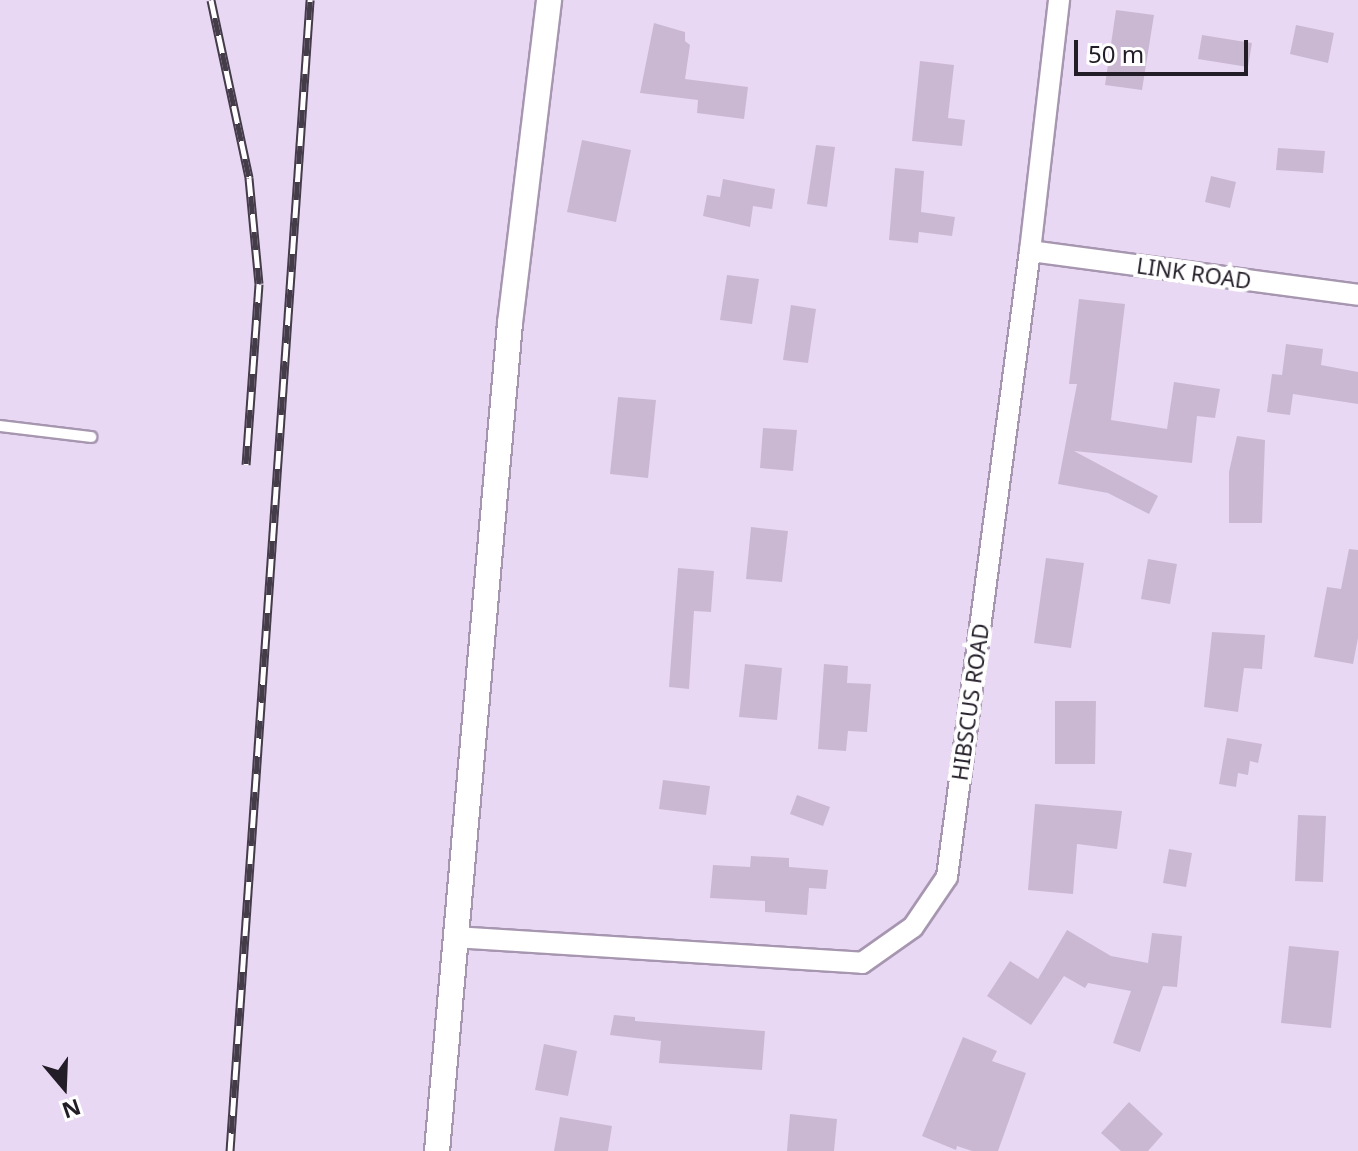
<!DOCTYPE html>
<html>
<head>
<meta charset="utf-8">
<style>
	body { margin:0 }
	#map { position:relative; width:1358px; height:1151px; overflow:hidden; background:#e9d8f4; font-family:"Noto Sans",sans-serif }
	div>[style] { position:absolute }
	.building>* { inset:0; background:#cab8d3 }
	.roads { filter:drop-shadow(2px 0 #a796b0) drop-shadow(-2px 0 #a796b0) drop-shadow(0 2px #a796b0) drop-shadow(0 -2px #a796b0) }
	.service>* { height:10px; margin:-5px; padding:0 5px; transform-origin:5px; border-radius:5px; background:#fff }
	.minor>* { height:20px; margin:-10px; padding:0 10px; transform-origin:10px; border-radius:10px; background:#fff }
	.tertiary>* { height:24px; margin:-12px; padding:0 12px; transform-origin:12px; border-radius:12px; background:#fff }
	.rail>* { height:9px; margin-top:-4.5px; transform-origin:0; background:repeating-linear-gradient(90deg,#fff 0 18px,#443c49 0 36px); box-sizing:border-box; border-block:2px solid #443c49 }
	span { translate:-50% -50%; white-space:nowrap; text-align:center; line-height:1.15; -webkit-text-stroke:8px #fff; paint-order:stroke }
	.street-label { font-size:22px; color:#231d27 }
	.north { position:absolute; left:24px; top:1047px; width:80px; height:80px; -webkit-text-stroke:6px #fff; paint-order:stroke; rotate:161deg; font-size:22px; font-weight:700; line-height:32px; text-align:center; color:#231d27 }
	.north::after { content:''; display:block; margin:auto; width:28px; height:36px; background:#231d27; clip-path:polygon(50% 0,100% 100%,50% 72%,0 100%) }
	.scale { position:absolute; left:1074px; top:40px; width:174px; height:36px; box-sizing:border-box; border:4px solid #231d27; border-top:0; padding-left:10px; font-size:24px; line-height:28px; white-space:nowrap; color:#231d27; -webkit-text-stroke:6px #fff; paint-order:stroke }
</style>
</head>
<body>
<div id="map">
	<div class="building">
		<i style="clip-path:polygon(1116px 10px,1154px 15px,1142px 90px,1105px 85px)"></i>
		<i style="clip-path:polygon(654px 23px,685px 32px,685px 41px,690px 45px,685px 79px,748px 87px,744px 119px,697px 113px,698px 100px,640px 93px)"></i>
		<i style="clip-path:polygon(1296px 25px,1334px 33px,1328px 63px,1290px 54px)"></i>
		<i style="clip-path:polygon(1202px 35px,1252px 43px,1248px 67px,1198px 59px)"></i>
		<i style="clip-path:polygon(920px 61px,954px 65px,948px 118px,965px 120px,962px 146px,912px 141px)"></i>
		<i style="clip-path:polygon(582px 140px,631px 150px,616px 222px,567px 212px)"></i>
		<i style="clip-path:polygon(816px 145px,835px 147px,827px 207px,807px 204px)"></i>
		<i style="clip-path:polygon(1278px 148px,1325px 151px,1323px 173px,1276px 170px)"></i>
		<i style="clip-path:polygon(895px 168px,924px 171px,921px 212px,955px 217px,952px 236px,919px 232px,918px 243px,889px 240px)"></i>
		<i style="clip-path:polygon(1211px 176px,1236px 182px,1230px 208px,1205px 202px)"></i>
		<i style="clip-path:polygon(723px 179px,775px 189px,772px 209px,753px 206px,750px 227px,703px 216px,707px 195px,720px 197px)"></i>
		<i style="clip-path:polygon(727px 275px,759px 279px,752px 324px,720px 320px)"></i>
		<i style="clip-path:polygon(1079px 299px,1125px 304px,1111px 420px,1167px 429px,1174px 382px,1220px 389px,1215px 418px,1197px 416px,1192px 463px,1074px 451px,1158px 496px,1149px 514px,1108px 493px,1058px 484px,1077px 384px,1069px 384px)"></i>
		<i style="clip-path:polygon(791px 305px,816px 309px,808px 363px,783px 360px)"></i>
		<i style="clip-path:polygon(1286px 344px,1323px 349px,1321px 365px,1358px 372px,1358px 404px,1293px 394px,1290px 415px,1267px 412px,1272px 374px,1282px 375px)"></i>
		<i style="clip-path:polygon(618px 397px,656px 400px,648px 478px,610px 474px)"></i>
		<i style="clip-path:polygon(763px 428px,797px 430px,793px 471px,760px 468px)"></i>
		<i style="clip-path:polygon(1237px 436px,1265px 440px,1262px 523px,1229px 523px,1229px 472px)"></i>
		<i style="clip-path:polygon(751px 527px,788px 531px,782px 582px,746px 579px)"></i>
		<i style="clip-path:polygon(1349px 549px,1358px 550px,1358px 638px,1353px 664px,1314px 657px,1327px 587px,1341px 589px)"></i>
		<i style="clip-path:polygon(1046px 558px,1084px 563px,1071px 648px,1034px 643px)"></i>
		<i style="clip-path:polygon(1148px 559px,1177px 564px,1170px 604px,1141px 599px)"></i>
		<i style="clip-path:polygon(678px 568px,714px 571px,711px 612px,694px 611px,689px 689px,669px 687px)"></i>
		<i style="clip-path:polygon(1212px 632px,1265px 635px,1262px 669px,1244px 668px,1238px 712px,1204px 707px)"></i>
		<i style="clip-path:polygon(745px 664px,782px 668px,777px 720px,739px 717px)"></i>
		<i style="clip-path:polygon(824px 664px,848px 666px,847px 683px,871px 684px,867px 732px,848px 731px,846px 751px,818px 749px)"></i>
		<i style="clip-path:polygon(1055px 701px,1096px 701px,1095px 764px,1055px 764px)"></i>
		<i style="clip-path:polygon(1227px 738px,1262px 744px,1258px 763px,1250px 761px,1248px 775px,1238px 773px,1236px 787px,1219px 784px)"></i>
		<i style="clip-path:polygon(663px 780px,710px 786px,706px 815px,659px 809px)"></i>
		<i style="clip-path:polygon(797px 795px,830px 807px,823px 826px,790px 814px)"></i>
		<i style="clip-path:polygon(1035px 804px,1122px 811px,1117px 849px,1077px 844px,1073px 894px,1028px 890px)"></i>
		<i style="clip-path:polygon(1298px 815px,1326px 816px,1323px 882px,1295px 881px)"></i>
		<i style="clip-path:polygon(1169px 849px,1192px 853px,1186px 887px,1163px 883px)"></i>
		<i style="clip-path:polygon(751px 856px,789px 858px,789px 867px,828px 870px,826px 889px,809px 888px,807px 915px,765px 912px,765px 901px,710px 898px,713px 865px,750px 867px)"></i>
		<i style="clip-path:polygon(1067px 930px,1111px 956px,1148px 963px,1152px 933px,1182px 936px,1177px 987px,1163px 986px,1140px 1052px,1113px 1043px,1131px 991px,1088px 983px,1085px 988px,1064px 976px,1031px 1025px,987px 996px,1010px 961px,1038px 979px)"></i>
		<i style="clip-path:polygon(1289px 946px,1339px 951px,1331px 1028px,1281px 1023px)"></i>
		<i style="clip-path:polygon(614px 1015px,635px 1017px,635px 1021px,765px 1031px,762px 1070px,659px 1063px,661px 1041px,610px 1035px)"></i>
		<i style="clip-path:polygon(963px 1037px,997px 1051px,992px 1061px,1026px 1073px,998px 1151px,972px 1151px,957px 1146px,956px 1150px,922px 1136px)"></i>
		<i style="clip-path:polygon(544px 1044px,577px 1051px,568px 1096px,535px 1090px)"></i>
		<i style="clip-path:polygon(1129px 1102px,1163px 1134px,1148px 1151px,1121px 1151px,1101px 1133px)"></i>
		<i style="clip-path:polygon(790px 1114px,837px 1119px,834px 1151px,787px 1151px)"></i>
		<i style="clip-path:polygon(560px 1117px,612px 1126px,608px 1151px,554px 1151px)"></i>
	</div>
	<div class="roads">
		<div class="service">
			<i style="left:0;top:426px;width:92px;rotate:6.9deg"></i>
		</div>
		<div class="minor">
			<i style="left:1030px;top:251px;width:331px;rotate:7.6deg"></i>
			<i style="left:454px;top:937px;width:409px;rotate:3.6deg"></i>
			<i style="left:862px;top:963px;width:62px;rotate:-35.2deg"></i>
			<i style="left:913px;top:927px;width:60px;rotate:-55.8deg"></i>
			<i style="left:947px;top:877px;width:631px;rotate:-82.45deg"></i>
			<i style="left:1030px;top:251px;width:253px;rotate:-83.4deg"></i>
		</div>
		<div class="tertiary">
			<i style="left:437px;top:1151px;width:831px;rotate:-84.96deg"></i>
			<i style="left:510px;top:323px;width:325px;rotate:-83.1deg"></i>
		</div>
	</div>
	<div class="rail">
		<i style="left:211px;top:0;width:182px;rotate:77.9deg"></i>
		<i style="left:249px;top:178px;width:106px;rotate:84.6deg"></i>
		<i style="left:259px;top:284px;width:181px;rotate:94.1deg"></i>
		<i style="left:230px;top:1151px;width:1154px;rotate:-86.02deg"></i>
	</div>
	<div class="street-label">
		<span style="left:1194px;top:273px;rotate:8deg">LINK ROAD</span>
		<span style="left:970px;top:702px;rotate:-82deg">HIBSCUS ROAD</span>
	</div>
	<div class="north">N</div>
	<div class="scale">50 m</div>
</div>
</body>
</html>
